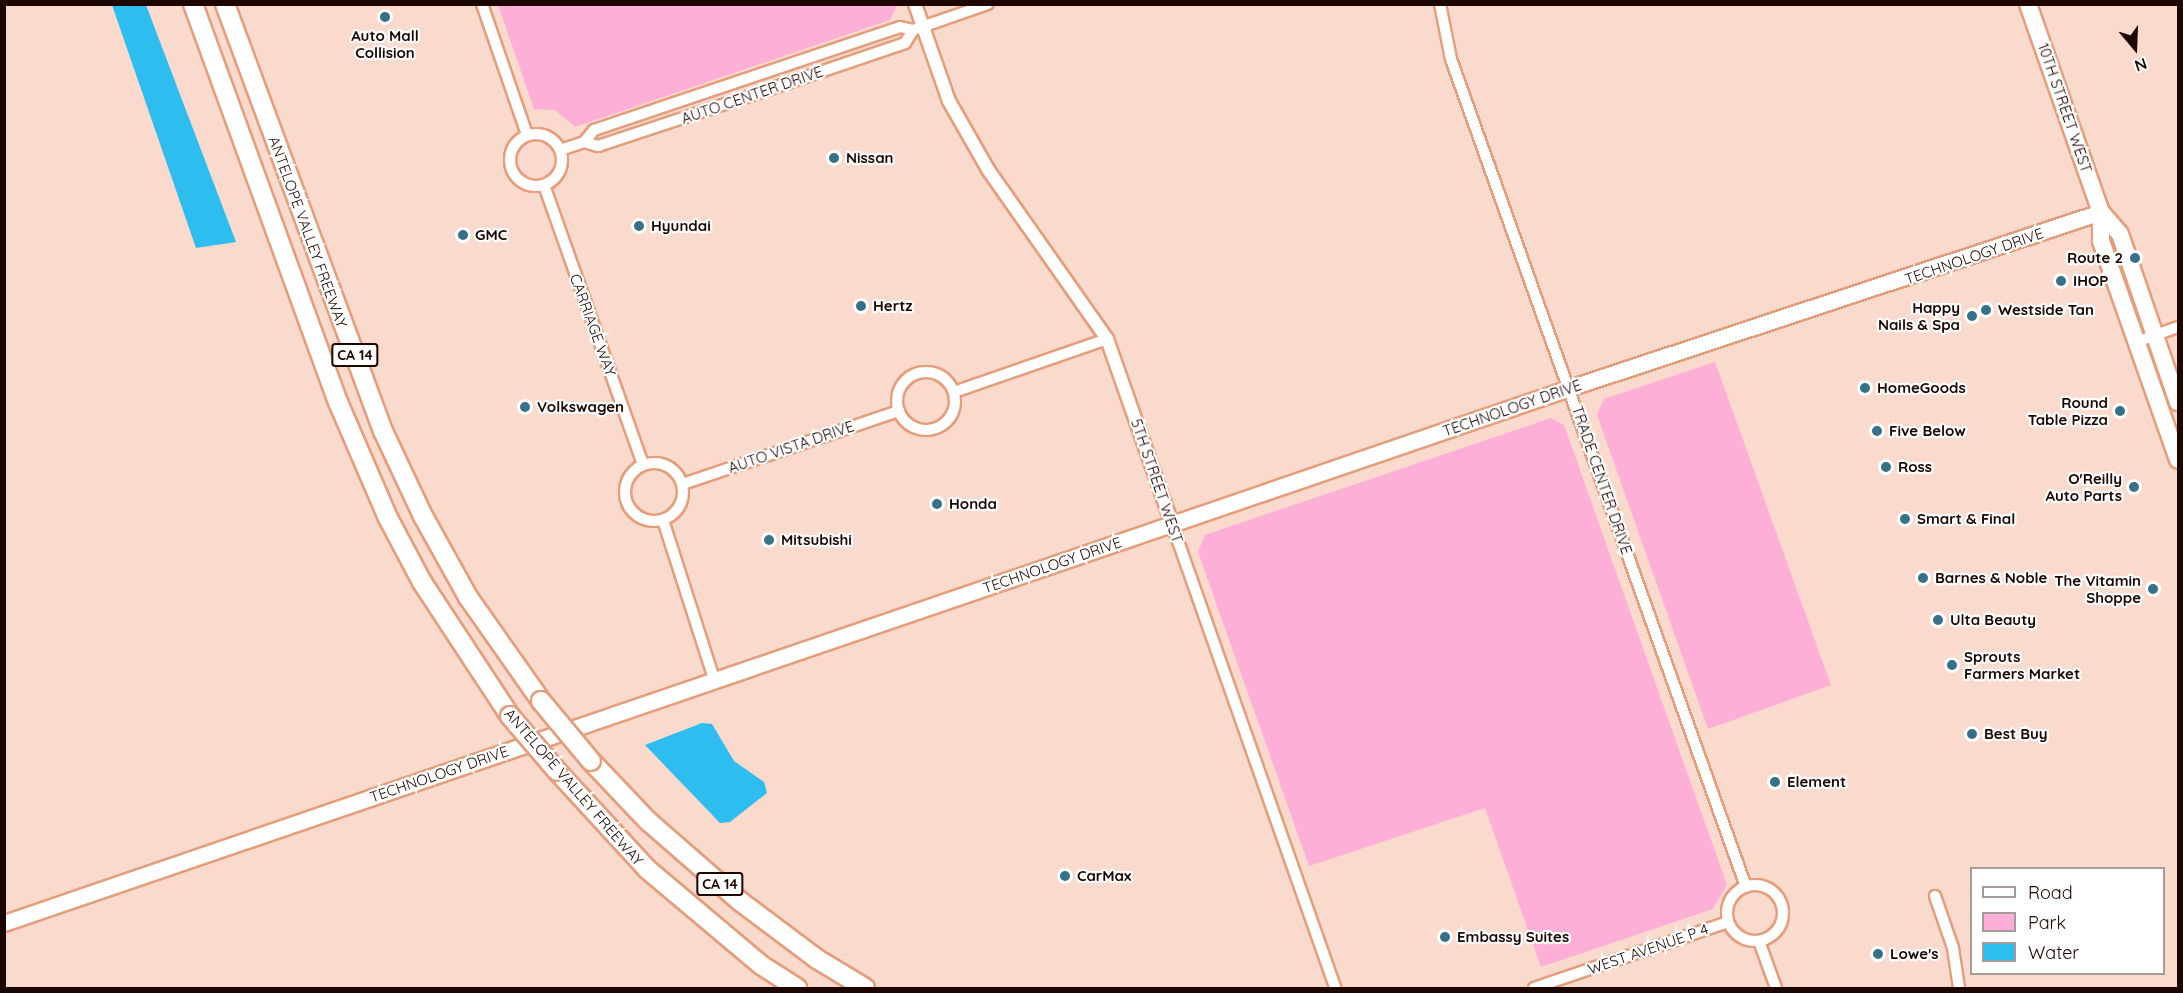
<!DOCTYPE html>
<html>
<head>
<meta charset="utf-8">
<style>
	body { margin:0 }
	#map { position:relative; width:2183px; height:993px; overflow:hidden; background:#f9dacc; font-family:Quicksand,sans-serif }
	div>[style] { position:absolute }
	.green>* { inset:0; background:#feafd8 }
	.water>* { inset:0; background:#2dbdef }
	.roads { filter:drop-shadow(2px 0 #e59e7b) drop-shadow(-2px 0 #e59e7b) drop-shadow(0 2px #e59e7b) drop-shadow(0 -2px #e59e7b) }
	.minor>* { height:10px; margin:-5px; padding:0 5px; transform-origin:5px; border-radius:5px; background:#fff }
	.minor>.ring { margin:-5px; padding:0; box-sizing:content-box; background:none; border:10px solid #fff; border-radius:50% }
	.tertiary>* { height:12px; margin:-6px; padding:0 6px; transform-origin:6px; border-radius:6px; background:#fff }
	.secondary>* { height:15px; margin:-7.5px; padding:0 7.5px; transform-origin:7.5px; border-radius:7.5px; background:#fff }
	.primary>* { height:16px; margin:-8px; padding:0 8px; transform-origin:8px; border-radius:8px; background:#fff }
	.motorway>* { height:18px; margin:-9px; padding:0 9px; transform-origin:9px; border-radius:9px; background:#fff }
	.bridges { filter:drop-shadow(2px 0 #e59e7b) drop-shadow(-2px 0 #e59e7b) drop-shadow(0 2px #e59e7b) drop-shadow(0 -2px #e59e7b) }
	.motorway-bridge>* { height:18px; margin:-9px; padding:0 9px; transform-origin:9px; border-radius:9px; background:#fff }
	.dots>* { width:16px; height:16px; translate:-50% -50%; box-sizing:border-box; border:3px solid #fff; border-radius:50% }
	span { translate:-50% -50%; white-space:nowrap; text-align:center; line-height:1.15; -webkit-text-stroke:4.5px #fff; paint-order:stroke }
	.shield-label span { padding:2px 4px; background:#fff; border:2px solid; border-radius:4px; -webkit-text-stroke-width:0 }
	.shield-label { font-size:14px; color:#1d0500; font-weight:700 }
	.poi-label { font-size:15px; color:#1d0500; font-weight:700 }
	.left { translate:0 -50%; text-align:left }
	.right { translate:-100% -50%; text-align:right }
	.street-label { font-size:15px; color:#1d0500 }
	.frame { position:absolute; inset:0; border:6px solid #1d0500; pointer-events:none }
	.legend { position:absolute; left:1970px; top:867px; width:195px; height:108px; box-sizing:border-box; background:#fff; border:2px solid #a59b99; margin:0; padding:8px 10px; list-style:none; font-size:18px; color:#1d0500 }
	.legend li { display:flex; align-items:center; gap:12px; height:30px }
	.legend b { width:30px; border:2px solid #a59b99 }
	.north { position:absolute; left:2105px; top:18px; width:60px; height:60px; -webkit-text-stroke:4px #fff; paint-order:stroke; rotate:161deg; font-size:16px; font-weight:700; line-height:24px; text-align:center; color:#1d0500 }
	.north::after { content:''; display:block; margin:auto; width:21px; height:27px; background:#1d0500; clip-path:polygon(50% 0,100% 100%,50% 72%,0 100%) }
</style>
</head>
<body>
<div id="map">
	<div class="green">
		<i style="clip-path:polygon(498px 5px,498px 4px,897px 5px,890px 20px,575px 127px,555px 110px,534px 109px)"></i>
		<i style="clip-path:polygon(1715px 362px,1831px 685px,1708px 729px,1597px 415px,1604px 399px)"></i>
		<i style="clip-path:polygon(1551px 418px,1564px 425px,1727px 885px,1713px 909px,1541px 967px,1485px 808px,1309px 866px,1198px 552px,1205px 535px)"></i>
	</div>
	<div class="water">
		<i style="clip-path:polygon(112px 5px,146px 5px,236px 242px,196px 248px)"></i>
		<i style="clip-path:polygon(702px 723px,712px 724px,734px 761px,764px 782px,767px 793px,730px 822px,720px 823px,645px 745px)"></i>
	</div>
	<div class="roads">
		<div class="minor">
			<i style="left:482px;top:4px;width:139px;rotate:71deg"></i>
			<i style="left:1440px;top:4px;width:56px;rotate:78.7deg"></i>
			<i style="left:1451px;top:59px;width:879px;rotate:70.39deg"></i>
			<i class="ring" style="left:510px;top:134px;width:42px;height:42px"></i>
			<i style="left:584px;top:142px;width:15px;rotate:16deg"></i>
			<i style="left:598px;top:146px;width:181px;rotate:-18.3deg"></i>
			<i style="left:770px;top:89px;width:143px;rotate:-18.8deg"></i>
			<i style="left:905px;top:43px;width:15px;rotate:-58deg"></i>
			<i style="left:560px;top:150px;width:25px;rotate:-18deg"></i>
			<i style="left:584px;top:142px;width:16px;rotate:-50deg"></i>
			<i style="left:594px;top:130px;width:323px;rotate:-18.6deg"></i>
			<i style="left:900px;top:27px;width:13px;rotate:13deg"></i>
			<i style="left:913px;top:30px;width:79px;rotate:-19.1deg"></i>
			<i style="left:544px;top:185px;width:296px;rotate:70.5deg"></i>
			<i style="left:2136px;top:342px;width:45px;rotate:-19.7deg"></i>
			<i class="ring" style="left:897px;top:372px;width:48px;height:48px"></i>
			<i style="left:954px;top:392px;width:162px;rotate:-19.1deg"></i>
			<i class="ring" style="left:625px;top:463px;width:48px;height:48px"></i>
			<i style="left:683px;top:484px;width:228px;rotate:-18.7deg"></i>
			<i style="left:663px;top:520px;width:167px;rotate:72.2deg"></i>
			<i style="left:1172px;top:524px;width:492px;rotate:70.6deg"></i>
			<i class="ring" style="left:1727px;top:885px;width:46px;height:46px"></i>
			<i style="left:1935px;top:896px;width:55px;rotate:70.9deg"></i>
			<i style="left:1953px;top:948px;width:40px;rotate:81.5deg"></i>
			<i style="left:1759px;top:941px;width:50px;rotate:70.1deg"></i>
			<i style="left:1534px;top:988px;width:205px;rotate:-18.8deg"></i>
		</div>
		<div class="tertiary">
			<i style="left:915px;top:4px;width:103px;rotate:70.7deg"></i>
			<i style="left:949px;top:101px;width:81px;rotate:60.3deg"></i>
			<i style="left:989px;top:171px;width:205px;rotate:54.9deg"></i>
			<i style="left:1107px;top:339px;width:196px;rotate:70.6deg"></i>
		</div>
		<div class="secondary">
			<i style="left:4px;top:923px;width:1654px;rotate:-18.87deg"></i>
			<i style="left:1569px;top:388px;width:560px;rotate:-18.31deg"></i>
		</div>
		<div class="primary">
			<i style="left:2028px;top:4px;width:220px;rotate:70.7deg"></i>
			<i style="left:2101px;top:212px;width:29px;rotate:90deg"></i>
			<i style="left:2101px;top:241px;width:232px;rotate:70.6deg"></i>
			<i style="left:2101px;top:212px;width:29px;rotate:49deg"></i>
			<i style="left:2120px;top:234px;width:178px;rotate:71deg"></i>
		</div>
		<div class="motorway">
			<i style="left:193px;top:4px;width:424px;rotate:70deg"></i>
			<i style="left:338px;top:402px;width:124px;rotate:66.7deg"></i>
			<i style="left:387px;top:516px;width:75px;rotate:62.1deg"></i>
			<i style="left:422px;top:582px;width:160px;rotate:56.7deg"></i>
			<i style="left:225px;top:4px;width:455px;rotate:69.7deg"></i>
			<i style="left:383px;top:431px;width:94px;rotate:64.8deg"></i>
			<i style="left:423px;top:516px;width:93px;rotate:60.9deg"></i>
			<i style="left:468px;top:597px;width:127px;rotate:54.9deg"></i>
			<i style="left:591px;top:761px;width:83px;rotate:46.5deg"></i>
			<i style="left:648px;top:821px;width:123px;rotate:41.1deg"></i>
			<i style="left:741px;top:902px;width:95px;rotate:36.9deg"></i>
			<i style="left:817px;top:959px;width:56px;rotate:31.1deg"></i>
			<i style="left:557px;top:771px;width:133px;rotate:47.4deg"></i>
			<i style="left:647px;top:869px;width:149px;rotate:40.1deg"></i>
			<i style="left:761px;top:965px;width:43px;rotate:32.6deg"></i>
		</div>
	</div>
	<div class="bridges">
		<div class="motorway-bridge">
			<i style="left:541px;top:701px;width:78px;rotate:50.2deg"></i>
			<i style="left:510px;top:716px;width:72px;rotate:49.5deg"></i>
		</div>
	</div>
	<div class="dots">
		<i style="left:385px;top:17px;background:#367189"></i>
		<i style="left:834px;top:158px;background:#367189"></i>
		<i style="left:639px;top:226px;background:#367189"></i>
		<i style="left:463px;top:235px;background:#367189"></i>
		<i style="left:2135px;top:258px;background:#367189"></i>
		<i style="left:2061px;top:281px;background:#367189"></i>
		<i style="left:861px;top:306px;background:#367189"></i>
		<i style="left:1986px;top:310px;background:#367189"></i>
		<i style="left:1972px;top:316px;background:#367189"></i>
		<i style="left:1865px;top:388px;background:#367189"></i>
		<i style="left:525px;top:407px;background:#367189"></i>
		<i style="left:2120px;top:411px;background:#367189"></i>
		<i style="left:1877px;top:431px;background:#367189"></i>
		<i style="left:1886px;top:467px;background:#367189"></i>
		<i style="left:2134px;top:487px;background:#367189"></i>
		<i style="left:937px;top:504px;background:#367189"></i>
		<i style="left:1905px;top:519px;background:#367189"></i>
		<i style="left:769px;top:540px;background:#367189"></i>
		<i style="left:1923px;top:578px;background:#367189"></i>
		<i style="left:2153px;top:589px;background:#367189"></i>
		<i style="left:1938px;top:620px;background:#367189"></i>
		<i style="left:1952px;top:665px;background:#367189"></i>
		<i style="left:1972px;top:734px;background:#367189"></i>
		<i style="left:1775px;top:782px;background:#367189"></i>
		<i style="left:1065px;top:876px;background:#367189"></i>
		<i style="left:1445px;top:937px;background:#367189"></i>
		<i style="left:1878px;top:954px;background:#367189"></i>
	</div>
	<div class="shield-label">
		<span style="left:355px;top:355px">CA 14</span>
		<span style="left:720px;top:884px">CA 14</span>
	</div>
	<div class="poi-label">
		<span style="left:385px;top:44px">Auto Mall<br>Collision</span>
		<span class="left" style="left:846px;top:158px">Nissan</span>
		<span class="left" style="left:651px;top:226px">Hyundai</span>
		<span class="left" style="left:475px;top:235px">GMC</span>
		<span class="right" style="left:2123px;top:258px">Route 2</span>
		<span class="left" style="left:2073px;top:281px">IHOP</span>
		<span class="left" style="left:873px;top:306px">Hertz</span>
		<span class="right" style="left:1960px;top:316px">Happy<br>Nails &amp; Spa</span>
		<span class="left" style="left:1998px;top:310px">Westside Tan</span>
		<span class="left" style="left:1877px;top:388px">HomeGoods</span>
		<span class="right" style="left:2108px;top:411px">Round<br>Table Pizza</span>
		<span class="left" style="left:537px;top:407px">Volkswagen</span>
		<span class="left" style="left:1889px;top:431px">Five Below</span>
		<span class="left" style="left:1898px;top:467px">Ross</span>
		<span class="right" style="left:2122px;top:487px">O'Reilly<br>Auto Parts</span>
		<span class="left" style="left:949px;top:504px">Honda</span>
		<span class="left" style="left:1917px;top:519px">Smart &amp; Final</span>
		<span class="left" style="left:781px;top:540px">Mitsubishi</span>
		<span class="left" style="left:1935px;top:578px">Barnes &amp; Noble</span>
		<span class="right" style="left:2141px;top:589px">The Vitamin<br>Shoppe</span>
		<span class="left" style="left:1950px;top:620px">Ulta Beauty</span>
		<span class="left" style="left:1964px;top:665px">Sprouts<br>Farmers Market</span>
		<span class="left" style="left:1984px;top:734px">Best Buy</span>
		<span class="left" style="left:1787px;top:782px">Element</span>
		<span class="left" style="left:1077px;top:876px">CarMax</span>
		<span class="left" style="left:1457px;top:937px">Embassy Suites</span>
		<span class="left" style="left:1890px;top:954px">Lowe's</span>
	</div>
	<div class="street-label">
		<span style="left:752px;top:95px;rotate:-19deg">AUTO CENTER DRIVE</span>
		<span style="left:2065px;top:108px;rotate:71deg">10TH STREET WEST</span>
		<span style="left:308px;top:232px;rotate:70deg">ANTELOPE VALLEY FREEWAY</span>
		<span style="left:1974px;top:256px;rotate:-19deg">TECHNOLOGY DRIVE</span>
		<span style="left:593px;top:325px;rotate:70deg">CARRIAGE WAY</span>
		<span style="left:1512px;top:408px;rotate:-19deg">TECHNOLOGY DRIVE</span>
		<span style="left:791px;top:447px;rotate:-19deg">AUTO VISTA DRIVE</span>
		<span style="left:1602px;top:480px;rotate:71deg">TRADE CENTER DRIVE</span>
		<span style="left:1157px;top:481px;rotate:71deg">5TH STREET WEST</span>
		<span style="left:1052px;top:565px;rotate:-19deg">TECHNOLOGY DRIVE</span>
		<span style="left:439px;top:774px;rotate:-19deg">TECHNOLOGY DRIVE</span>
		<span style="left:574px;top:787px;rotate:49deg">ANTELOPE VALLEY FREEWAY</span>
		<span style="left:1648px;top:949px;rotate:-19deg">WEST AVENUE P 4</span>
	</div>
	<div class="frame"></div>
	<ul class="legend">
	<li><b style="height:8px;background:#fff"></b>Road</li>
	<li><b style="height:16px;background:#feafd8"></b>Park</li>
	<li><b style="height:16px;background:#2dbdef"></b>Water</li>
	</ul>
	<div class="north">N</div>
</div>
</body>
</html>
